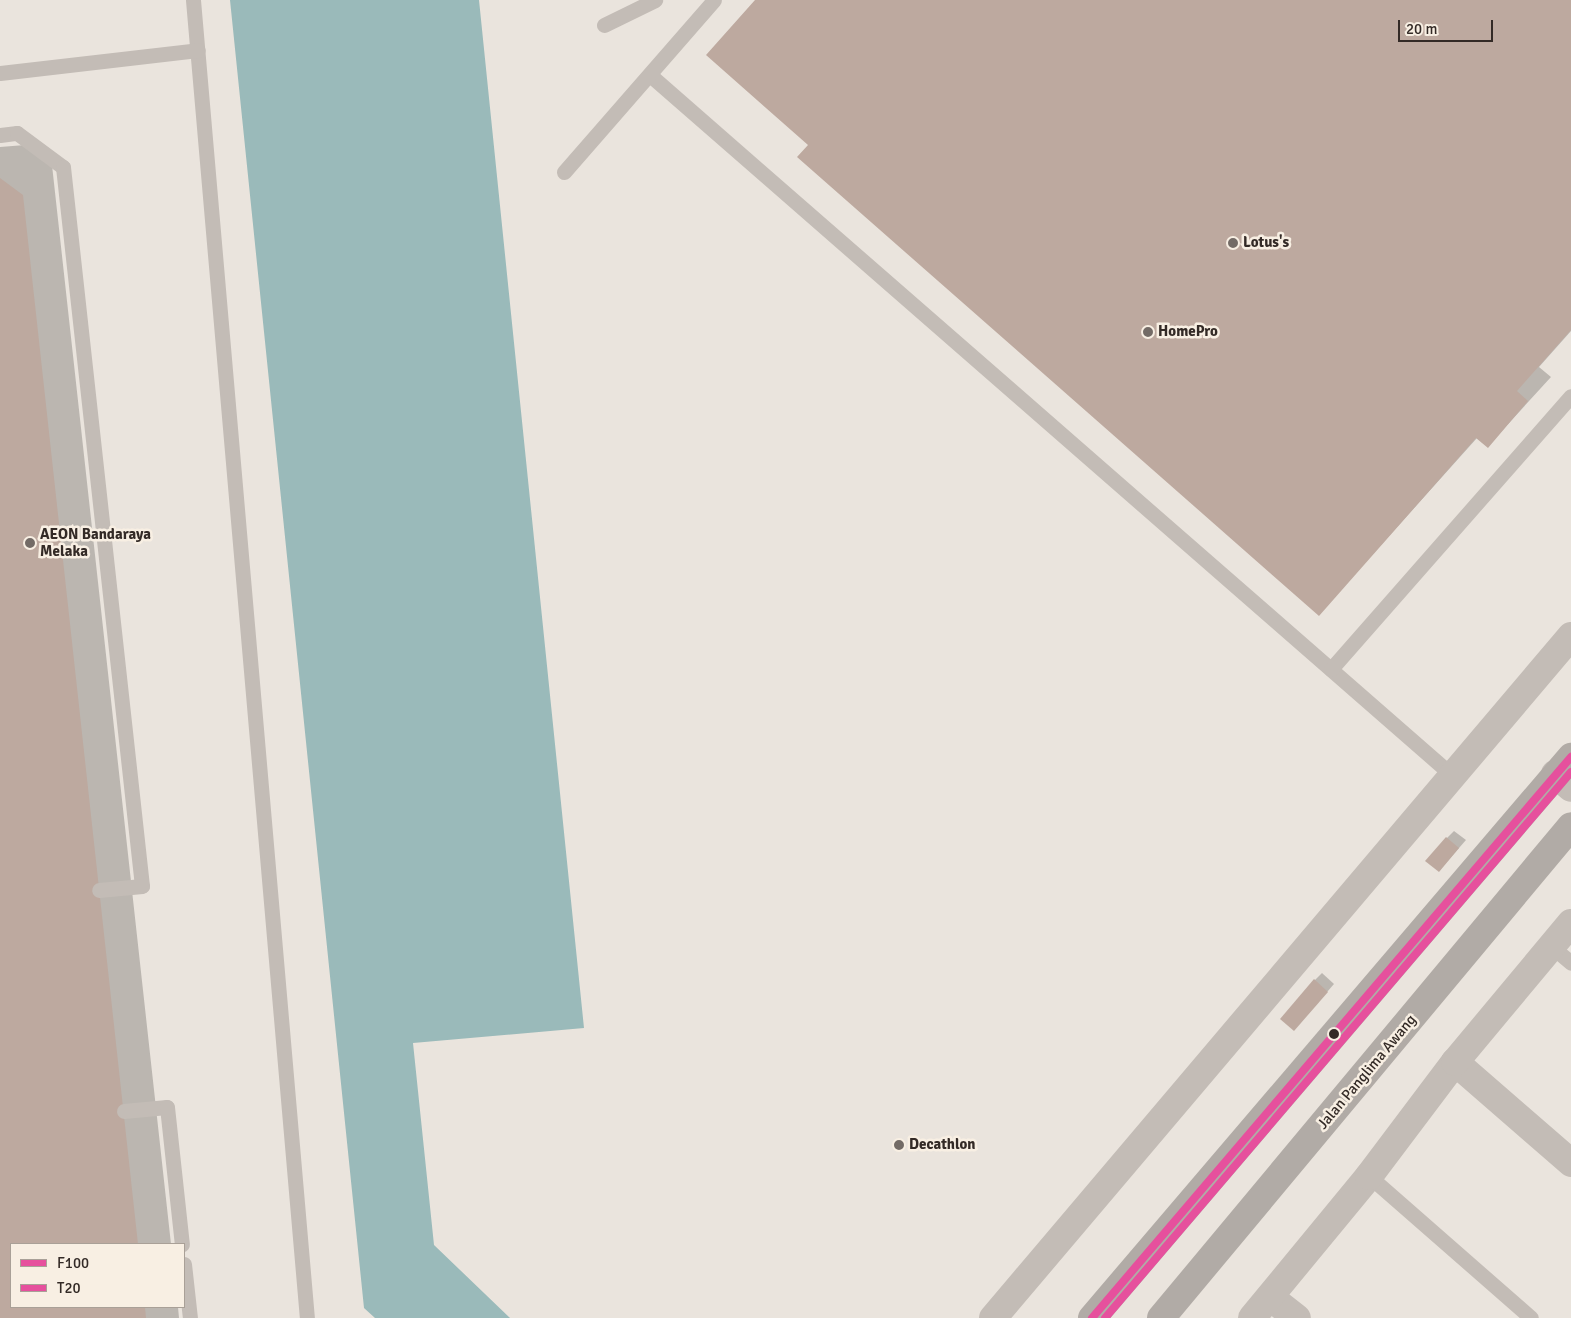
<!DOCTYPE html>
<html>
<head>
<meta charset="utf-8">
<style>
	body { margin:0 }
	#map { position:relative; width:1571px; height:1318px; overflow:hidden; background:#eae4dd; font-family:Signika,sans-serif }
	div>[style] { position:absolute }
	.water>* { inset:0; background:#9ababa }
	.shadow>* { inset:0; background:#0003 }
	.building>* { inset:0; background:#bda99f }
	.lane>* { height:15px; margin:-7.5px; padding:0 7.5px; transform-origin:7.5px; border-radius:7.5px; background:#c3bcb6 }
	.street>* { height:28px; margin:-14px; padding:0 14px; transform-origin:14px; border-radius:14px; background:#c3bcb6 }
	.primary>* { height:28px; margin:-14px; padding:0 14px; transform-origin:14px; border-radius:14px; background:#b1aba6 }
	.bus-1>* { height:8px; margin:-4px; padding:0 4px; transform-origin:4px; border-radius:4px; background:#e6509d }
	.bus-2>* { height:8px; margin:-4px; padding:0 4px; transform-origin:4px; border-radius:4px; background:#e6509d }
	.dots>* { width:14px; height:14px; translate:-50% -50%; box-sizing:border-box; border:2px solid #f8efe3; border-radius:50% }
	span { translate:-50% -50%; white-space:nowrap; text-align:center; line-height:1.15; -webkit-text-stroke:5px #f8efe3; paint-order:stroke }
	.poi-label { font-size:15px; color:#332a26; font-weight:700 }
	.left { translate:0 -50%; text-align:left }
	.street-label { font-size:15px; color:#332a26 }
	.legend { position:absolute; left:10px; top:1243px; width:175px; height:65px; box-sizing:border-box; background:#f8efe3; border:1px solid #a9a097; margin:0; padding:6px 9px; list-style:none; font-size:15px; color:#332a26 }
	.legend li { display:flex; align-items:center; gap:10px; height:25px }
	.legend b { width:25px; border:1px solid #a9a097 }
	.scale { position:absolute; left:1398px; top:20px; width:95px; height:22px; box-sizing:border-box; border:2px solid #332a26; border-top:0; padding-left:6px; font-size:15px; line-height:18px; white-space:nowrap; color:#332a26; -webkit-text-stroke:4px #f8efe3; paint-order:stroke }
</style>
</head>
<body>
<div id="map">
	<div class="water">
		<i style="clip-path:polygon(230px 0,479px 0,584px 1028px,413px 1043px,434px 1245px,510px 1318px,375px 1318px,364px 1308px)"></i>
	</div>
	<div class="shadow">
		<i style="clip-path:polygon(756px 0,1571px 0,1571px 331px,1539px 367px,1551px 377px,1488px 446px,1477px 438px,1319px 614px,810px 145px)"></i>
		<i style="clip-path:polygon(25px 145px,52px 165px,171px 1244px,11px 1244px,11px 1307px,178px 1307px,179px 1318px,0 1318px,0 147px)"></i>
		<i style="clip-path:polygon(1454px 831px,1466px 840px,1439px 871px,1447px 838px)"></i>
		<i style="clip-path:polygon(1322px 973px,1334px 984px,1301px 1022px,1315px 980px)"></i>
	</div>
	<div class="building">
		<i style="clip-path:polygon(755px 0,1571px 0,1571px 330px,1517px 391px,1528px 401px,1488px 448px,1476px 438px,1319px 616px,797px 157px,808px 145px,706px 55px)"></i>
		<i style="clip-path:polygon(0 178px,23px 195px,138px 1244px,11px 1244px,11px 1307px,145px 1307px,146px 1318px,0 1318px)"></i>
		<i style="clip-path:polygon(1446px 837px,1459px 848px,1439px 872px,1425px 861px)"></i>
		<i style="clip-path:polygon(1314px 979px,1328px 992px,1294px 1031px,1280px 1019px)"></i>
	</div>
	<div class="lane">
		<i style="left:193px;top:0;width:1323px;rotate:85.06deg"></i>
		<i style="left:604px;top:25px;width:57px;rotate:-26.1deg"></i>
		<i style="left:0;top:73px;width:199px;rotate:-6.6deg"></i>
		<i style="left:650px;top:75px;width:1066px;rotate:41.12deg"></i>
		<i style="left:0;top:135px;width:17px;rotate:-7deg"></i>
		<i style="left:17px;top:133px;width:57px;rotate:36.5deg"></i>
		<i style="left:63px;top:167px;width:723px;rotate:83.73deg"></i>
		<i style="left:142px;top:886px;width:43px;rotate:174.7deg"></i>
		<i style="left:564px;top:172px;width:228px;rotate:-48.9deg"></i>
		<i style="left:1331px;top:669px;width:363px;rotate:-48.7deg"></i>
		<i style="left:1551px;top:946px;width:26px;rotate:40deg"></i>
		<i style="left:124px;top:1111px;width:43px;rotate:-5.3deg"></i>
		<i style="left:167px;top:1107px;width:138px;rotate:83.8deg"></i>
		<i style="left:1369px;top:1176px;width:215px;rotate:41.2deg"></i>
		<i style="left:184px;top:1264px;width:54px;rotate:83.7deg"></i>
	</div>
	<div class="street">
		<i style="left:1555px;top:774px;width:21px;rotate:41deg"></i>
		<i style="left:1455px;top:1062px;width:154px;rotate:41deg"></i>
		<i style="left:1270px;top:1297px;width:34px;rotate:38deg"></i>
		<i style="left:993px;top:1318px;width:894px;rotate:-49.72deg"></i>
		<i style="left:1252px;top:1318px;width:184px;rotate:-50.5deg"></i>
		<i style="left:1369px;top:1176px;width:143px;rotate:-53deg"></i>
		<i style="left:1455px;top:1062px;width:181px;rotate:-50.2deg"></i>
	</div>
	<div class="primary">
		<i style="left:1092px;top:1318px;width:738px;rotate:-49.51deg"></i>
		<i style="left:1161px;top:1318px;width:640px;rotate:-50.19deg"></i>
	</div>
	<div class="bus-1">
		<i style="left:1092px;top:1318px;width:738px;rotate:-49.51deg"></i>
	</div>
	<div class="bus-2">
		<i style="left:1105px;top:1318px;width:718px;rotate:-49.52deg"></i>
	</div>
	<div class="dots">
		<i style="left:1233px;top:243px;background:#736b66"></i>
		<i style="left:1148px;top:332px;background:#736b66"></i>
		<i style="left:30px;top:543px;background:#736b66"></i>
		<i style="left:1334px;top:1034px;background:#332a26"></i>
		<i style="left:899px;top:1145px;background:#736b66"></i>
	</div>
	<div class="poi-label">
		<span class="left" style="left:1243px;top:243px">Lotus's</span>
		<span class="left" style="left:1158px;top:332px">HomePro</span>
		<span class="left" style="left:40px;top:543px">AEON Bandaraya<br>Melaka</span>
		<span class="left" style="left:909px;top:1145px">Decathlon</span>
	</div>
	<div class="street-label">
		<span style="left:1367px;top:1072px;rotate:-50deg">Jalan Panglima Awang</span>
	</div>
	<ul class="legend">
	<li><b style="height:6px;background:#e6509d"></b>F100</li>
	<li><b style="height:6px;background:#e6509d"></b>T20</li>
	</ul>
	<div class="scale">20 m</div>
</div>
</body>
</html>
